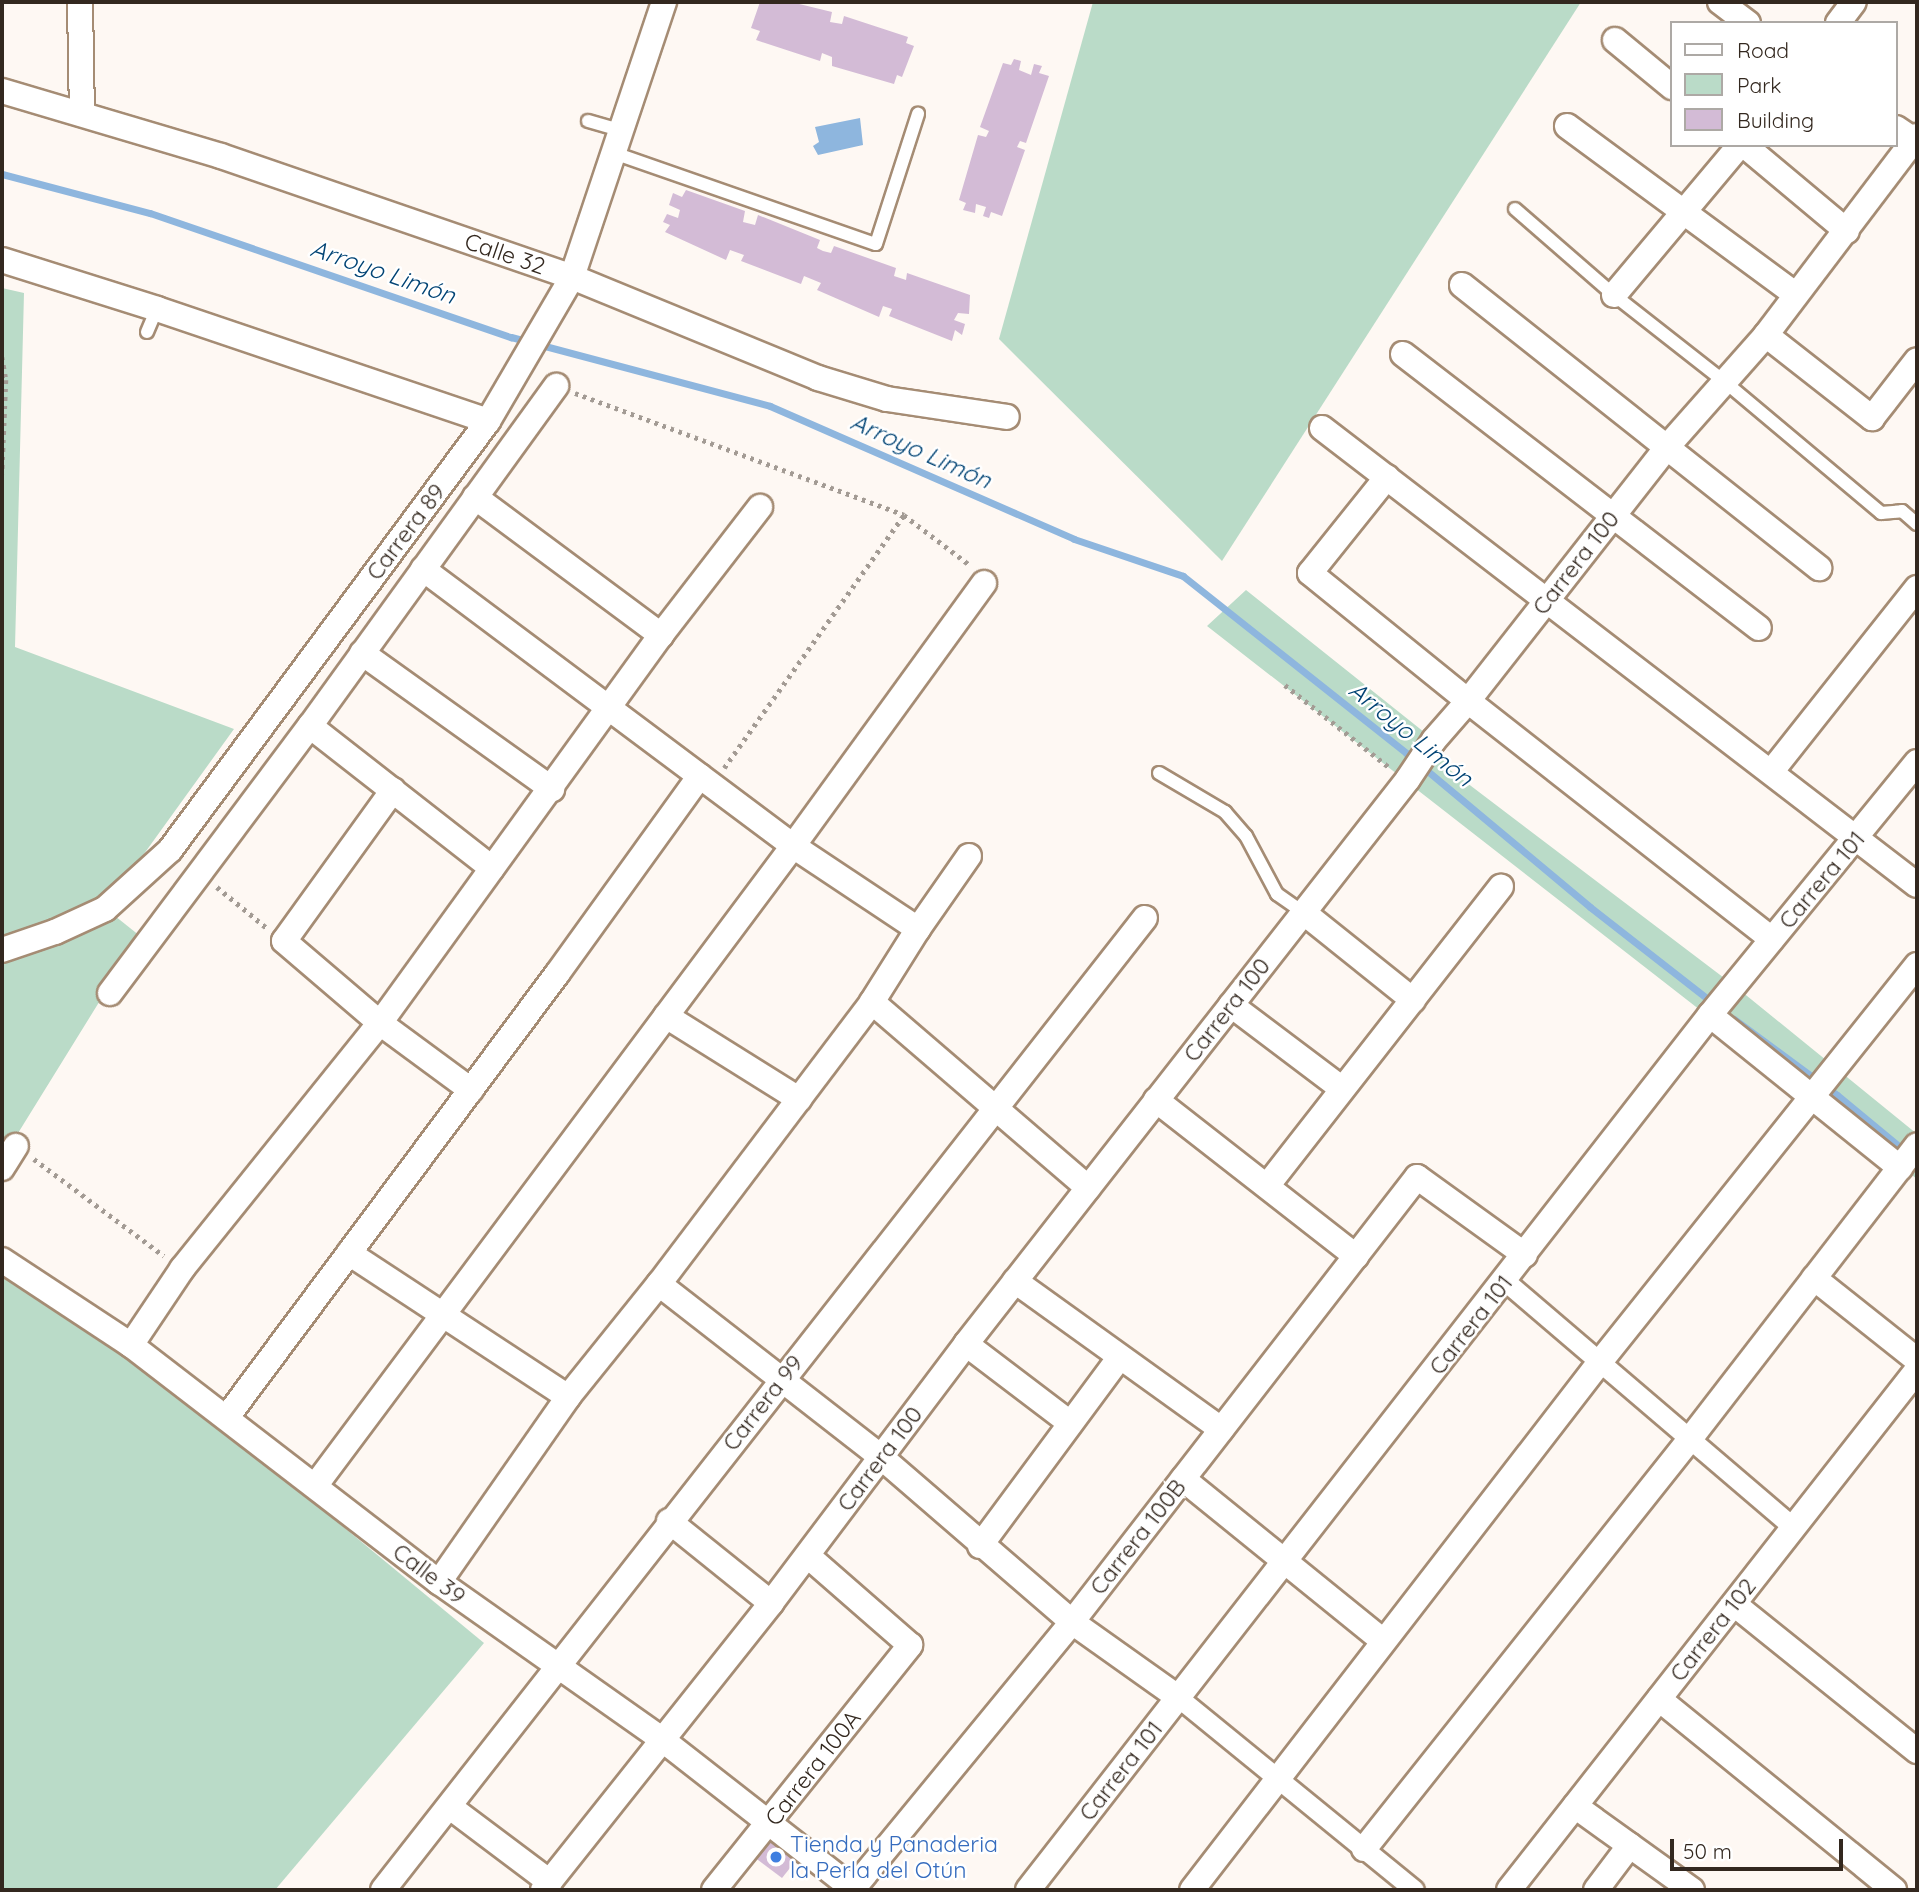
<!DOCTYPE html>
<html>
<head>
<meta charset="utf-8">
<style>
	body { margin:0 }
	#map { position:relative; width:1919px; height:1892px; overflow:hidden; background:#fef8f3; font-family:Quicksand,sans-serif }
	div>[style] { position:absolute }
	.green>* { inset:0; background:#badbc8 }
	.water>* { inset:0; background:#8eb6de }
	.stream>* { height:7px; margin:-3.5px; padding:0 3.5px; transform-origin:3.5px; border-radius:3.5px; background:#8eb6de }
	.building>* { inset:0; background:#d3bbd6 }
	.path>* { height:4.5px; margin-top:-2.25px; transform-origin:0; background:repeating-linear-gradient(90deg,#a39b94 0 3.5px,transparent 0 8.5px) }
	.roads { filter:drop-shadow(2px 0 #a58c74) drop-shadow(-2px 0 #a58c74) drop-shadow(0 2px #a58c74) drop-shadow(0 -2px #a58c74) }
	.service>* { height:12px; margin:-6px; padding:0 6px; transform-origin:6px; border-radius:6px; background:#fff }
	.pedestrian>* { height:19px; margin:-9.5px; padding:0 9.5px; transform-origin:9.5px; border-radius:9.5px; background:#fff }
	.minor>* { height:24px; margin:-12px; padding:0 12px; transform-origin:12px; border-radius:12px; background:#fff }
	.dots>* { width:19px; height:19px; translate:-50% -50%; box-sizing:border-box; border:4px solid #fff; border-radius:50% }
	span { translate:-50% -50%; white-space:nowrap; text-align:center; line-height:1.15; -webkit-text-stroke:5px #fff; paint-order:stroke }
	.street-label { font-size:23px; color:#33281f }
	.shop-label { font-size:23px; color:#366cbe }
	.left { translate:0 -50%; text-align:left }
	.water-label { font-size:24px; color:#014374; font-style:italic }
	.frame { position:absolute; inset:0; border:4px solid #33281f; pointer-events:none }
	.legend { position:absolute; left:1670px; top:21px; width:228px; height:126px; box-sizing:border-box; background:#fff; border:2px solid #ada9a5; margin:0; padding:9px 12px; list-style:none; font-size:21px; color:#33281f }
	.legend li { display:flex; align-items:center; gap:14px; height:35px }
	.legend b { width:35px; border:2px solid #ada9a5 }
	.scale { position:absolute; left:1670px; top:1839px; width:173px; height:32px; box-sizing:border-box; border:4px solid #33281f; border-top:0; padding-left:9px; font-size:21px; line-height:24px; white-space:nowrap; color:#33281f; -webkit-text-stroke:5px #fff; paint-order:stroke }
</style>
</head>
<body>
<div id="map">
	<div class="green">
		<i style="clip-path:polygon(1093px 2px,1581px 2px,1222px 561px,999px 339px)"></i>
		<i style="clip-path:polygon(2px 288px,24px 293px,15px 647px,234px 729px,105px 908px,140px 936px,2px 1159px)"></i>
		<i style="clip-path:polygon(1246px 590px,1434px 740px,1450px 770px,1736px 987px,1917px 1134px,1917px 1179px,1207px 626px)"></i>
		<i style="clip-path:polygon(2px 1245px,484px 1643px,275px 1890px,2px 1890px)"></i>
	</div>
	<div class="water">
		<i style="clip-path:polygon(860px 118px,863px 145px,818px 155px,813px 146px,819px 142px,815px 127px)"></i>
	</div>
	<div class="stream">
		<i style="left:2px;top:174px;width:153px;rotate:14.8deg"></i>
		<i style="left:150px;top:213px;width:382px;rotate:19deg"></i>
		<i style="left:511px;top:337px;width:268px;rotate:14.9deg"></i>
		<i style="left:770px;top:406px;width:332px;rotate:23.6deg"></i>
		<i style="left:1074px;top:539px;width:115px;rotate:18.7deg"></i>
		<i style="left:1183px;top:576px;width:285px;rotate:38.4deg"></i>
		<i style="left:1406px;top:753px;width:240px;rotate:39.9deg"></i>
		<i style="left:1590px;top:907px;width:145px;rotate:38deg"></i>
		<i style="left:1734px;top:1019px;width:128px;rotate:36.4deg"></i>
		<i style="left:1837px;top:1095px;width:89px;rotate:39.6deg"></i>
	</div>
	<div class="building">
		<i style="clip-path:polygon(760px 2px,791px 2px,832px 12px,830px 22px,842px 24px,844px 16px,908px 37px,906px 43px,914px 46px,902px 77px,897px 75px,894px 84px,832px 66px,832px 57px,822px 53px,820px 61px,756px 40px,760px 31px,751px 28px)"></i>
		<i style="clip-path:polygon(1014px 59px,1021px 61px,1019px 70px,1031px 75px,1034px 64px,1042px 66px,1039px 73px,1049px 76px,1026px 143px,1020px 141px,1017px 147px,1025px 150px,1002px 216px,991px 212px,989px 218px,983px 216px,986px 207px,976px 204px,975px 213px,963px 210px,966px 203px,959px 200px,978px 135px,986px 137px,989px 131px,980px 127px,1003px 63px,1011px 65px)"></i>
		<i style="clip-path:polygon(686px 190px,745px 211px,743px 222px,755px 225px,758px 215px,820px 240px,817px 248px,823px 251px,831px 253px,834px 246px,896px 268px,894px 276px,906px 280px,907px 273px,970px 295px,969px 314px,958px 313px,954px 320px,965px 324px,962px 335px,955px 330px,952px 341px,889px 316px,892px 309px,883px 306px,879px 317px,817px 290px,821px 283px,804px 276px,801px 284px,741px 261px,744px 255px,730px 250px,726px 260px,665px 232px,670px 225px,663px 222px,667px 214px,678px 218px,680px 210px,669px 205px,673px 193px,682px 197px)"></i>
		<i style="clip-path:polygon(772px 1835px,798px 1858px,782px 1878px,754px 1857px)"></i>
	</div>
	<div class="path">
		<i style="left:2px;top:357px;width:23px;rotate:80deg"></i>
		<i style="left:6px;top:380px;width:94px;rotate:92.4deg"></i>
		<i style="left:575px;top:393px;width:351px;rotate:20.3deg"></i>
		<i style="left:904px;top:515px;width:84px;rotate:37.3deg"></i>
		<i style="left:1285px;top:685px;width:134px;rotate:38.3deg"></i>
		<i style="left:724px;top:768px;width:310px;rotate:-54.6deg"></i>
		<i style="left:217px;top:887px;width:65px;rotate:39.4deg"></i>
		<i style="left:34px;top:1159px;width:162px;rotate:36.7deg"></i>
	</div>
	<div class="roads">
		<div class="service">
			<i style="left:588px;top:121px;width:35px;rotate:16deg"></i>
			<i style="left:614px;top:153px;width:277px;rotate:19.2deg"></i>
			<i style="left:876px;top:244px;width:137px;rotate:-72.1deg"></i>
			<i style="left:1515px;top:209px;width:131px;rotate:41deg"></i>
			<i style="left:1614px;top:295px;width:141px;rotate:38.1deg"></i>
			<i style="left:1725px;top:382px;width:204px;rotate:40deg"></i>
			<i style="left:1881px;top:513px;width:21px;rotate:-5deg"></i>
			<i style="left:1902px;top:511px;width:20px;rotate:41deg"></i>
			<i style="left:147px;top:332px;width:25px;rotate:-67deg"></i>
			<i style="left:1159px;top:773px;width:77px;rotate:30.6deg"></i>
			<i style="left:1225px;top:812px;width:32px;rotate:49deg"></i>
			<i style="left:1246px;top:836px;width:66px;rotate:61.9deg"></i>
			<i style="left:1277px;top:894px;width:32px;rotate:35deg"></i>
		</div>
		<div class="pedestrian">
			<i style="left:1505px;top:1281px;width:380px;rotate:40.5deg"></i>
			<i style="left:1179px;top:1698px;width:303px;rotate:39.2deg"></i>
		</div>
		<div class="minor">
			<i style="left:80px;top:2px;width:112px;rotate:89deg"></i>
			<i style="left:1720px;top:2px;width:35px;rotate:37deg"></i>
			<i style="left:1838px;top:23px;width:26px;rotate:-53deg"></i>
			<i style="left:1615px;top:40px;width:74px;rotate:39.5deg"></i>
			<i style="left:2px;top:91px;width:228px;rotate:16.5deg"></i>
			<i style="left:221px;top:156px;width:371px;rotate:19deg"></i>
			<i style="left:572px;top:277px;width:266px;rotate:22.3deg"></i>
			<i style="left:818px;top:378px;width:72px;rotate:16.9deg"></i>
			<i style="left:887px;top:399px;width:121px;rotate:8.5deg"></i>
			<i style="left:1567px;top:126px;width:283px;rotate:36.4deg"></i>
			<i style="left:1896px;top:128px;width:25px;rotate:34deg"></i>
			<i style="left:1744px;top:145px;width:134px;rotate:39.9deg"></i>
			<i style="left:2px;top:260px;width:163px;rotate:17.5deg"></i>
			<i style="left:157px;top:309px;width:349px;rotate:18.7deg"></i>
			<i style="left:1462px;top:285px;width:456px;rotate:38.4deg"></i>
			<i style="left:1614px;top:295px;width:196px;rotate:-50deg"></i>
			<i style="left:1766px;top:335px;width:135px;rotate:38.1deg"></i>
			<i style="left:1872px;top:418px;width:73px;rotate:-52.2deg"></i>
			<i style="left:1403px;top:354px;width:449px;rotate:37.6deg"></i>
			<i style="left:1322px;top:428px;width:750px;rotate:37.53deg"></i>
			<i style="left:1387px;top:477px;width:123px;rotate:128.7deg"></i>
			<i style="left:1310px;top:573px;width:203px;rotate:39deg"></i>
			<i style="left:1468px;top:701px;width:386px;rotate:38.1deg"></i>
			<i style="left:475px;top:497px;width:232px;rotate:36.6deg"></i>
			<i style="left:423px;top:569px;width:462px;rotate:36.8deg"></i>
			<i style="left:793px;top:846px;width:150px;rotate:33.6deg"></i>
			<i style="left:362px;top:653px;width:234px;rotate:35.6deg"></i>
			<i style="left:310px;top:726px;width:231px;rotate:38deg"></i>
			<i style="left:1771px;top:772px;width:235px;rotate:-51.6deg"></i>
			<i style="left:393px;top:790px;width:186px;rotate:125.8deg"></i>
			<i style="left:284px;top:941px;width:126px;rotate:40.5deg"></i>
			<i style="left:380px;top:1023px;width:113px;rotate:36.4deg"></i>
			<i style="left:1303px;top:912px;width:141px;rotate:38.7deg"></i>
			<i style="left:2px;top:950px;width:56px;rotate:-18.8deg"></i>
			<i style="left:55px;top:932px;width:55px;rotate:-24.7deg"></i>
			<i style="left:105px;top:909px;width:88px;rotate:-42.2deg"></i>
			<i style="left:170px;top:850px;width:534px;rotate:-53.45deg"></i>
			<i style="left:488px;top:421px;width:167px;rotate:-59.7deg"></i>
			<i style="left:572px;top:277px;width:290px;rotate:-71.5deg"></i>
			<i style="left:110px;top:993px;width:334px;rotate:-53.2deg"></i>
			<i style="left:310px;top:726px;width:420px;rotate:-54.1deg"></i>
			<i style="left:872px;top:1002px;width:285px;rotate:40.7deg"></i>
			<i style="left:1231px;top:1005px;width:138px;rotate:37deg"></i>
			<i style="left:1710px;top:1015px;width:244px;rotate:38.8deg"></i>
			<i style="left:666px;top:1016px;width:157px;rotate:32deg"></i>
			<i style="left:1156px;top:1100px;width:254px;rotate:38deg"></i>
			<i style="left:2px;top:1168px;width:26px;rotate:-58deg"></i>
			<i style="left:1267px;top:1186px;width:380px;rotate:-52deg"></i>
			<i style="left:349px;top:1253px;width:262px;rotate:33.3deg"></i>
			<i style="left:2px;top:1260px;width:154px;rotate:33.4deg"></i>
			<i style="left:131px;top:1345px;width:389px;rotate:37.6deg"></i>
			<i style="left:439px;top:1582px;width:276px;rotate:35.2deg"></i>
			<i style="left:664px;top:1741px;width:242px;rotate:38deg"></i>
			<i style="left:1814px;top:1278px;width:132px;rotate:38.5deg"></i>
			<i style="left:1015px;top:1281px;width:254px;rotate:35.7deg"></i>
			<i style="left:659px;top:1284px;width:281px;rotate:37.9deg"></i>
			<i style="left:881px;top:1457px;width:252px;rotate:40.8deg"></i>
			<i style="left:1072px;top:1622px;width:131px;rotate:35.4deg"></i>
			<i style="left:966px;top:1344px;width:131px;rotate:37.2deg"></i>
			<i style="left:131px;top:1345px;width:92px;rotate:-56.1deg"></i>
			<i style="left:182px;top:1269px;width:316px;rotate:-51.2deg"></i>
			<i style="left:380px;top:1023px;width:479px;rotate:-54.1deg"></i>
			<i style="left:661px;top:635px;width:162px;rotate:-52.3deg"></i>
			<i style="left:227px;top:1417px;width:552px;rotate:-53.32deg"></i>
			<i style="left:557px;top:974px;width:244px;rotate:-54.2deg"></i>
			<i style="left:1183px;top:1479px;width:256px;rotate:39deg"></i>
			<i style="left:315px;top:1486px;width:799px;rotate:-53.24deg"></i>
			<i style="left:793px;top:846px;width:325px;rotate:-54deg"></i>
			<i style="left:669px;top:1521px;width:131px;rotate:38.8deg"></i>
			<i style="left:980px;top:1546px;width:235px;rotate:-53.5deg"></i>
			<i style="left:439px;top:1582px;width:226px;rotate:-55.1deg"></i>
			<i style="left:568px;top:1397px;width:145px;rotate:-51.2deg"></i>
			<i style="left:659px;top:1284px;width:353px;rotate:-52.9deg"></i>
			<i style="left:872px;top:1002px;width:86px;rotate:-57.8deg"></i>
			<i style="left:918px;top:929px;width:89px;rotate:-55.1deg"></i>
			<i style="left:1734px;top:1604px;width:235px;rotate:38.8deg"></i>
			<i style="left:1659px;top:1699px;width:303px;rotate:39.1deg"></i>
			<i style="left:1575px;top:1806px;width:144px;rotate:35.7deg"></i>
			<i style="left:450px;top:1807px;width:125px;rotate:36.9deg"></i>
			<i style="left:1364px;top:1849px;width:524px;rotate:-51.51deg"></i>
			<i style="left:1690px;top:1439px;width:371px;rotate:-52.3deg"></i>
			<i style="left:383px;top:1890px;width:1235px;rotate:-51.91deg"></i>
			<i style="left:543px;top:1890px;width:367px;rotate:-51.5deg"></i>
			<i style="left:771px;top:1603px;width:324px;rotate:-53deg"></i>
			<i style="left:966px;top:1344px;width:717px;rotate:-51.96deg"></i>
			<i style="left:1408px;top:779px;width:47px;rotate:-56.3deg"></i>
			<i style="left:1434px;top:740px;width:52px;rotate:-48.9deg"></i>
			<i style="left:1468px;top:701px;width:323px;rotate:-51.9deg"></i>
			<i style="left:1667px;top:447px;width:149px;rotate:-48.5deg"></i>
			<i style="left:1766px;top:335px;width:250px;rotate:-52.8deg"></i>
			<i style="left:714px;top:1890px;width:314px;rotate:-51.3deg"></i>
			<i style="left:910px;top:1645px;width:135px;rotate:-138.9deg"></i>
			<i style="left:852px;top:1890px;width:347px;rotate:-50.6deg"></i>
			<i style="left:1072px;top:1622px;width:563px;rotate:-52.21deg"></i>
			<i style="left:1417px;top:1177px;width:133px;rotate:35.8deg"></i>
			<i style="left:1028px;top:1890px;width:1109px;rotate:-52.07deg"></i>
			<i style="left:1710px;top:1015px;width:327px;rotate:-50.7deg"></i>
			<i style="left:1192px;top:1890px;width:667px;rotate:-52.31deg"></i>
			<i style="left:1600px;top:1362px;width:508px;rotate:-51.39deg"></i>
			<i style="left:1509px;top:1890px;width:661px;rotate:-51.88deg"></i>
			<i style="left:1596px;top:1890px;width:56px;rotate:-52.9deg"></i>
		</div>
	</div>
	<div class="dots">
		<i style="left:776px;top:1857px;background:#3f7fe0"></i>
	</div>
	<div class="street-label">
		<span style="left:505px;top:254px;rotate:19deg">Calle 32</span>
		<span style="left:406px;top:532px;rotate:-53deg">Carrera 89</span>
		<span style="left:1576px;top:563px;rotate:-52deg">Carrera 100</span>
		<span style="left:1822px;top:880px;rotate:-50deg">Carrera 101</span>
		<span style="left:1227px;top:1010px;rotate:-52deg">Carrera 100</span>
		<span style="left:1471px;top:1325px;rotate:-52deg">Carrera 101</span>
		<span style="left:763px;top:1403px;rotate:-52deg">Carrera 99</span>
		<span style="left:880px;top:1459px;rotate:-53deg">Carrera 100</span>
		<span style="left:1138px;top:1537px;rotate:-52deg">Carrera 100B</span>
		<span style="left:429px;top:1574px;rotate:37deg">Calle 39</span>
		<span style="left:1713px;top:1630px;rotate:-52deg">Carrera 102</span>
		<span style="left:813px;top:1768px;rotate:-52deg">Carrera 100A</span>
		<span style="left:1121px;top:1771px;rotate:-52deg">Carrera 101</span>
	</div>
	<div class="shop-label">
		<span class="left" style="left:790px;top:1857px">Tienda y Panaderia<br>la Perla del Otún</span>
	</div>
	<div class="water-label">
		<span style="left:383px;top:272px;rotate:19deg">Arroyo Limón</span>
		<span style="left:921px;top:451px;rotate:24deg">Arroyo Limón</span>
		<span style="left:1411px;top:734px;rotate:39deg">Arroyo Limón</span>
	</div>
	<div class="frame"></div>
	<ul class="legend">
	<li><b style="height:9px;background:#fff"></b>Road</li>
	<li><b style="height:19px;background:#badbc8"></b>Park</li>
	<li><b style="height:19px;background:#d3bbd6"></b>Building</li>
	</ul>
	<div class="scale">50 m</div>
</div>
</body>
</html>
